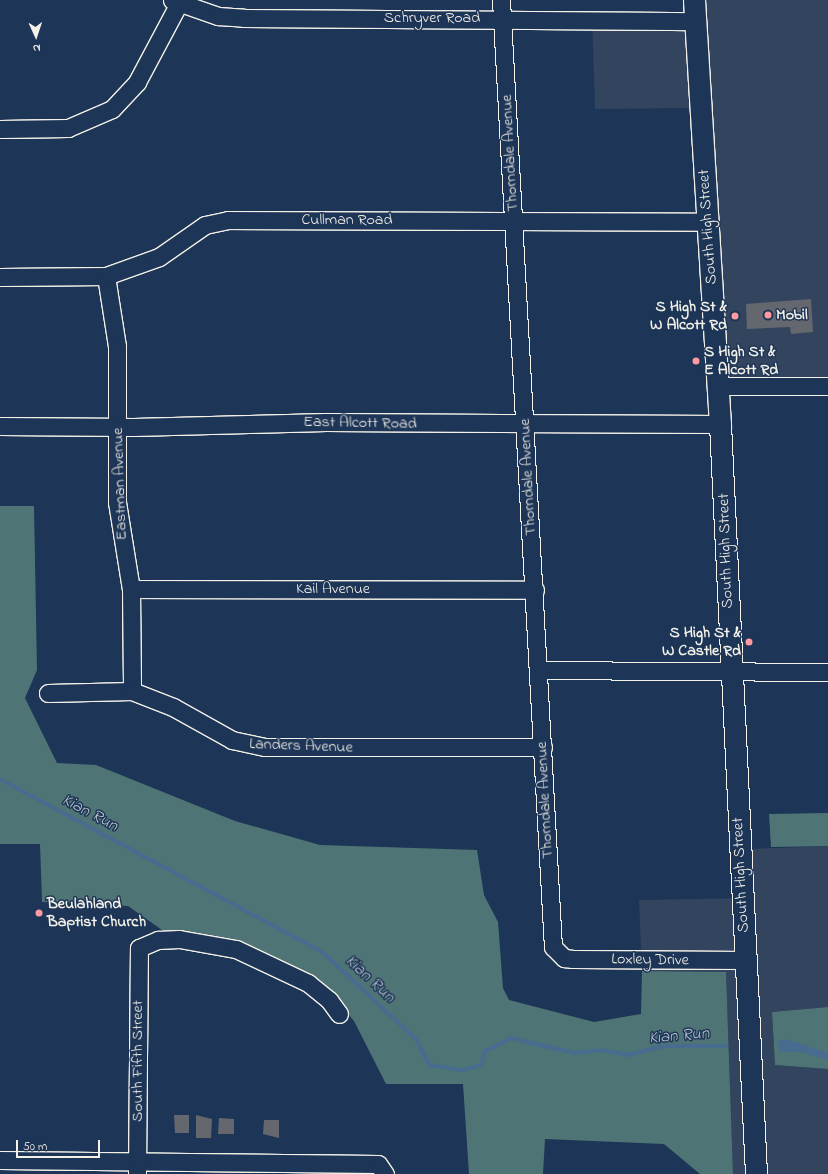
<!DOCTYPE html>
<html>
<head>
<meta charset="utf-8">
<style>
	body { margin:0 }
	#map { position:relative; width:828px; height:1174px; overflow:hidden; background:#1d3557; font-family:"Indie Flower",sans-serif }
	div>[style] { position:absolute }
	.built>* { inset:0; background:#33445e }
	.green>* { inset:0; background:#4f7475 }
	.water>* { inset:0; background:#476c8f }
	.stream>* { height:3.5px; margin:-1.75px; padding:0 1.75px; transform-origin:1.75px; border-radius:1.75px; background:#476c8f }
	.building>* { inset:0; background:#65676e }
	.roads { filter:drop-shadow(1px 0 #f4f1e8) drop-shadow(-1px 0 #f4f1e8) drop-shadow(0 1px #f4f1e8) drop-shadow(0 -1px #f4f1e8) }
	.minor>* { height:17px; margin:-8.5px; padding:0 8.5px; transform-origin:8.5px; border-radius:8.5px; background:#1d3557 }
	.major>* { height:21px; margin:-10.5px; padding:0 10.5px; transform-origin:10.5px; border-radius:10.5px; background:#1d3557 }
	.dots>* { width:11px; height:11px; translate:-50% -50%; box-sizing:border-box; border:2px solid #1d3557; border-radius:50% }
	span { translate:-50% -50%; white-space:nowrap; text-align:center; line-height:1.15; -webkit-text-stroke:3px #1d3557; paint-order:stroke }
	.street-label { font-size:16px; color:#f4f1e8 }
	.poi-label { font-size:16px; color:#f4f1e8; font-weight:700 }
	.right { translate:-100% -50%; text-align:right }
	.left { translate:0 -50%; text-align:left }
	.water-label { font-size:17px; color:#b7c2c9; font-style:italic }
	.north { position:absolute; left:16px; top:16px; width:40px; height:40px; -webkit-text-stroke:3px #1d3557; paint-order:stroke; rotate:177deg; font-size:11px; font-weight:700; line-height:16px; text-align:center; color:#f4f1e8 }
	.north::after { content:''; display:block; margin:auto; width:14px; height:18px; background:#f4f1e8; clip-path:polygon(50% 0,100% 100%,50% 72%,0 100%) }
	.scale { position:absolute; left:16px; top:1140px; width:84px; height:18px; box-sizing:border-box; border:2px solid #f4f1e8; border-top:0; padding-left:5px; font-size:12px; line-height:14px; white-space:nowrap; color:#f4f1e8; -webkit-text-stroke:3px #1d3557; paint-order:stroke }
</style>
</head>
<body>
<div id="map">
	<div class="built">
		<i style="clip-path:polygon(689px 0,828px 0,828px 390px,711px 389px,695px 108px,595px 109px,592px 16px,689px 16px)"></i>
		<i style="clip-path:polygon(828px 846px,828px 1007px,772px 1012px,775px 1065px,828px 1069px,828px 1174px,733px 1174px,726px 972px,642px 971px,639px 900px,747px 898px,745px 849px)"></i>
	</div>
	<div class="green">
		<i style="clip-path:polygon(0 506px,34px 506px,37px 670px,25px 698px,57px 763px,96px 765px,235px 821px,320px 845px,477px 850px,484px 895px,498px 922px,503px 988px,509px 1000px,594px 1022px,641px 1014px,642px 971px,726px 972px,733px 1174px,700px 1174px,664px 1144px,545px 1139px,543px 1174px,469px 1174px,463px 1084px,386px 1084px,354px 1021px,328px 991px,224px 941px,162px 930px,128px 906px,42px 902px,40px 844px,0 844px)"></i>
		<i style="clip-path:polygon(828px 813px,828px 846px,771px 847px,769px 814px)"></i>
		<i style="clip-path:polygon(828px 1007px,828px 1069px,775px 1065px,772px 1012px)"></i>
	</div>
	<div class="water">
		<i style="clip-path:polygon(787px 1039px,828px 1053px,828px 1060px,800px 1052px,779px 1052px,778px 1041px)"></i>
	</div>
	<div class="stream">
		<i style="left:0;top:779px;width:366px;rotate:28.2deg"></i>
		<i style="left:323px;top:952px;width:127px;rotate:43.1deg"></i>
		<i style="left:416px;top:1039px;width:30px;rotate:62deg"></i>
		<i style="left:430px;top:1065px;width:33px;rotate:9deg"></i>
		<i style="left:463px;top:1070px;width:20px;rotate:-15deg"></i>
		<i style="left:482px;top:1065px;width:13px;rotate:-81deg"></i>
		<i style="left:484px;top:1052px;width:30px;rotate:-27deg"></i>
		<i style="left:511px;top:1038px;width:66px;rotate:13.2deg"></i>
		<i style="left:575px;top:1053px;width:27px;rotate:-6deg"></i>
		<i style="left:602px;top:1050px;width:26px;rotate:11deg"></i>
		<i style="left:628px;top:1055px;width:38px;rotate:-14deg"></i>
		<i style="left:665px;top:1046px;width:61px"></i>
	</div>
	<div class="building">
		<i style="clip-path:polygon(811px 299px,813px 332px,791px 334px,790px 327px,747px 329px,746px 304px)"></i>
		<i style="clip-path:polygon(174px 1115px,189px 1115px,189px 1133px,175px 1133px)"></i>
		<i style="clip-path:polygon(196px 1115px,212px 1119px,211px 1138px,196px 1138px)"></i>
		<i style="clip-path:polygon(219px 1118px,234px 1119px,234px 1134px,218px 1134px)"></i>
		<i style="clip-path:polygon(264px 1120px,279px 1120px,279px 1138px,263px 1134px)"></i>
	</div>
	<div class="roads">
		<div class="minor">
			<i style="left:172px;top:0;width:49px;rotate:19.2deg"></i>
			<i style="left:218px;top:16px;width:26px;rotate:4deg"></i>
			<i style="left:244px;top:18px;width:451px;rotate:0.4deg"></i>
			<i style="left:501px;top:0;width:948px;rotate:86.86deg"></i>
			<i style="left:553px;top:947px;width:16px;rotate:45deg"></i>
			<i style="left:564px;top:958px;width:9px;rotate:6deg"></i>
			<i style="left:573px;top:959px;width:172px;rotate:0.3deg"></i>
			<i style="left:0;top:129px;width:68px;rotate:-0.8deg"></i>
			<i style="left:68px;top:128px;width:48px;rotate:-23.4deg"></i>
			<i style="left:112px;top:109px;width:37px;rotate:-47deg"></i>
			<i style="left:137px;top:82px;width:89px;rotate:-62deg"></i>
			<i style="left:106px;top:276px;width:71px;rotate:81.1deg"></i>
			<i style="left:117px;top:346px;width:156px;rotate:90deg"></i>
			<i style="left:117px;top:502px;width:88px;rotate:80.9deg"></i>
			<i style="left:131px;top:589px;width:102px;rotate:89.4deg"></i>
			<i style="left:0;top:277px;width:106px;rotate:-0.5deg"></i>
			<i style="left:106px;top:276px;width:56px;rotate:-19.7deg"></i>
			<i style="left:159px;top:257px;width:56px;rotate:-34.8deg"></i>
			<i style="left:205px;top:225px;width:24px;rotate:-12deg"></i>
			<i style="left:228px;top:220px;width:479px;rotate:0.2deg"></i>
			<i style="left:718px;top:386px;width:110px"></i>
			<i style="left:0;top:426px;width:133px;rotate:0.4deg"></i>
			<i style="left:133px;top:427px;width:193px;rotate:-1.5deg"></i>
			<i style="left:326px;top:422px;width:394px;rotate:0.3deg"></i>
			<i style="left:131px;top:589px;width:404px;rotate:0.1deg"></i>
			<i style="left:539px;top:670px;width:289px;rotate:0.4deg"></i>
			<i style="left:48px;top:693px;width:84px;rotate:-1.4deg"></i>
			<i style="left:132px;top:691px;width:44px;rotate:21.3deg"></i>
			<i style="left:173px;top:707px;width:68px;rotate:29.2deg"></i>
			<i style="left:232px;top:740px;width:34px;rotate:12deg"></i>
			<i style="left:265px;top:747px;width:278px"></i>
			<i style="left:0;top:1160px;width:378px;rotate:0.6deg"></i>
			<i style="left:378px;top:1164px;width:12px;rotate:55deg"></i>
			<i style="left:137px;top:1174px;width:226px;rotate:-89.5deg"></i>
			<i style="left:139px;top:948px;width:21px;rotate:-23deg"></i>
			<i style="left:158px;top:940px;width:21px;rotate:-3deg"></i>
			<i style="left:179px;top:939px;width:58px;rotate:10deg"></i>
			<i style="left:236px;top:949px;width:80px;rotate:25.3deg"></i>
			<i style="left:308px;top:983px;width:27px;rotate:39deg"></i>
			<i style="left:329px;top:1000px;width:17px;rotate:54deg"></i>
		</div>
		<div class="major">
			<i style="left:694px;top:0;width:425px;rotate:86.5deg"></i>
			<i style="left:720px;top:424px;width:751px;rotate:87.25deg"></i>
		</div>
	</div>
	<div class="dots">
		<i style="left:768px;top:315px;background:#ff9aa2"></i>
		<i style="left:735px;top:316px;background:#ff9aa2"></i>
		<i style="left:696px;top:361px;background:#ff9aa2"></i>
		<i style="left:749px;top:642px;background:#ff9aa2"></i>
		<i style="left:39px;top:913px;background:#ff9aa2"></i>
	</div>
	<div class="street-label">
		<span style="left:432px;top:18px">Schryver Road</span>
		<span style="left:510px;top:153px;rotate:-93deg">Thorndale Avenue</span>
		<span style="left:347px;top:220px">Cullman Road</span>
		<span style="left:708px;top:227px;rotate:-94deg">South High Street</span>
		<span style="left:360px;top:423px;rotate:1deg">East Alcott Road</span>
		<span style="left:528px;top:477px;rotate:-93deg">Thorndale Avenue</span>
		<span style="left:120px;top:484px;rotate:-92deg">Eastman Avenue</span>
		<span style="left:726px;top:551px;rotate:-92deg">South High Street</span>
		<span style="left:333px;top:589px">Kail Avenue</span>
		<span style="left:301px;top:746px;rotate:2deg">Landers Avenue</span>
		<span style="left:545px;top:800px;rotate:-93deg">Thorndale Avenue</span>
		<span style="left:741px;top:875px;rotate:-93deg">South High Street</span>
		<span style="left:650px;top:960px;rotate:1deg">Loxley Drive</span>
		<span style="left:138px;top:1061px;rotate:-90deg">South Fifth Street</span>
	</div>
	<div class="poi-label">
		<span class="right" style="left:727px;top:316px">S High St &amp;<br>W Alcott Rd</span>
		<span class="left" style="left:776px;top:315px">Mobil</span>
		<span class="left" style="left:704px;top:361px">S High St &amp;<br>E Alcott Rd</span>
		<span class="right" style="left:741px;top:642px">S High St &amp;<br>W Castle Rd</span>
		<span class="left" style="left:47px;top:913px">Beulahland<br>Baptist Church</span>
	</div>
	<div class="water-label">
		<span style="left:90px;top:813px;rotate:28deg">Kian Run</span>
		<span style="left:370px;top:979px;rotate:43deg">Kian Run</span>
		<span style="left:679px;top:1036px;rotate:-5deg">Kian Run</span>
	</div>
	<div class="north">N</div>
	<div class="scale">50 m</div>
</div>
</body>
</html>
